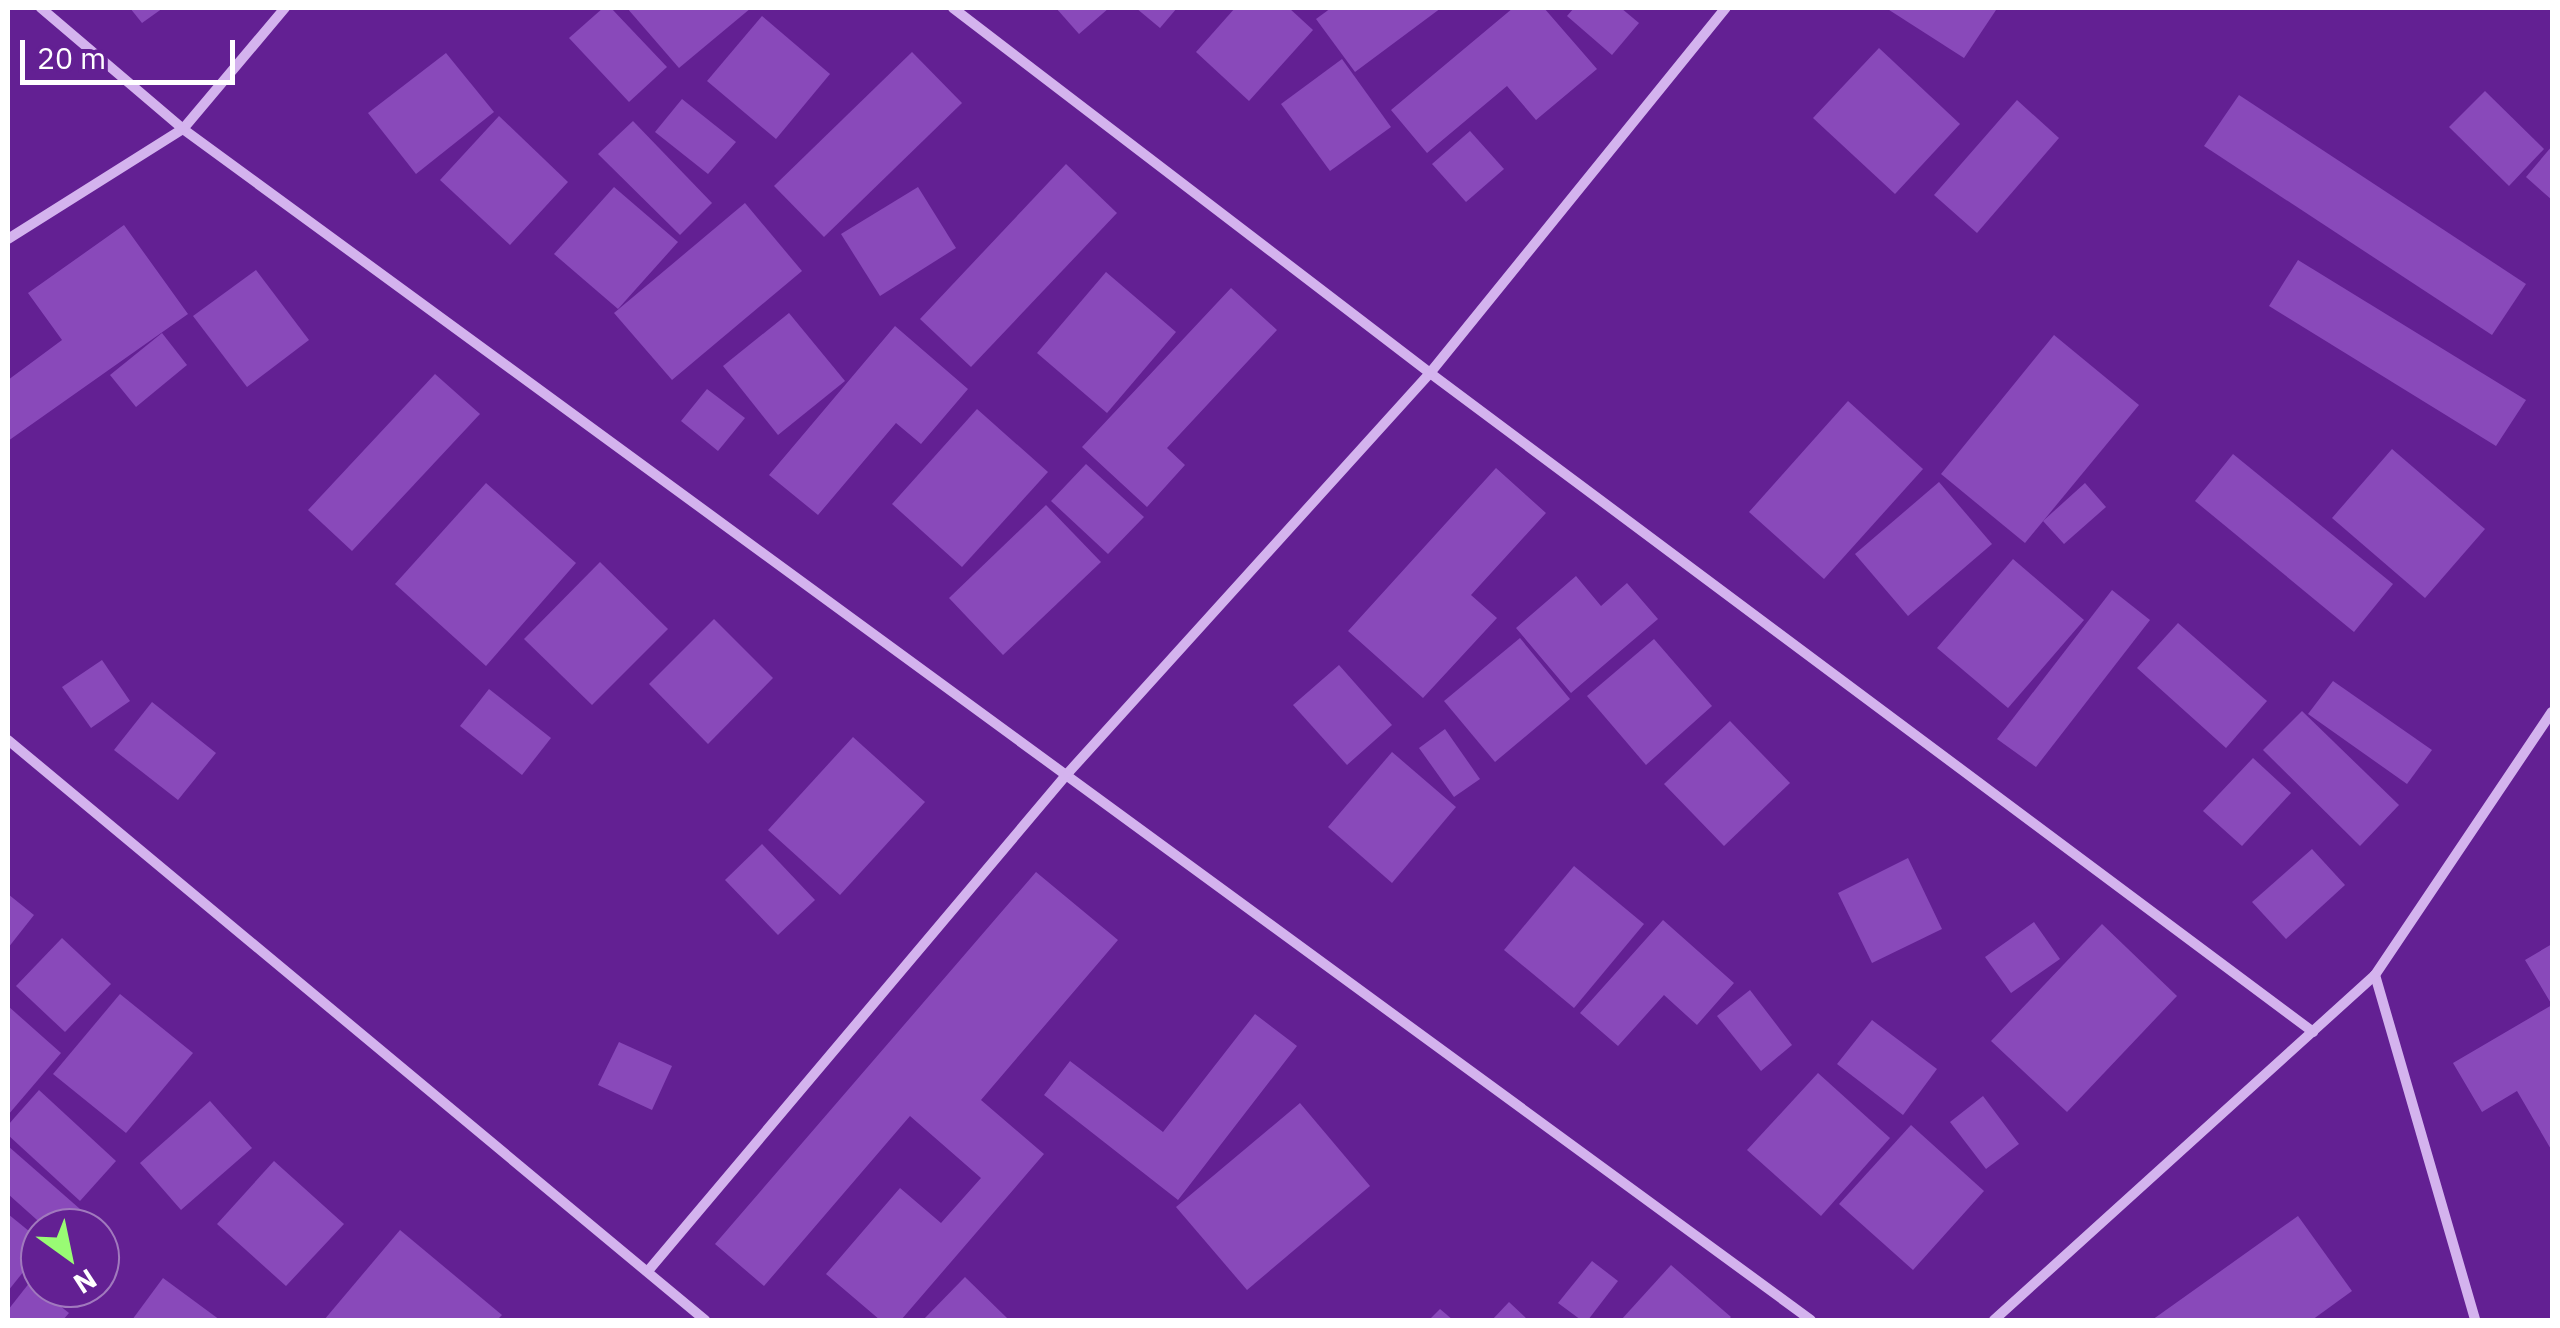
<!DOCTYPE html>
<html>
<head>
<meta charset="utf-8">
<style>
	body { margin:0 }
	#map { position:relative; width:2560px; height:1328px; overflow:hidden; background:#632093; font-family:"IBM Plex Sans",sans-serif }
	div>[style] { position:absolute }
	.building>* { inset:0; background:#8949ba }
	.street>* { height:10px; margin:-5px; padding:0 5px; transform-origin:5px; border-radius:5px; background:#d4b3ee }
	span { translate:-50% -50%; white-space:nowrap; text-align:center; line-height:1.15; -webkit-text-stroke:8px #632093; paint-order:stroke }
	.frame { position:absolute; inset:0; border:10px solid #fff; pointer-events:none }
	.north { position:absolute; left:20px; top:1208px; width:100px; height:100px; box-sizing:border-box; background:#632093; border:2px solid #a179be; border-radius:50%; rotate:147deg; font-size:28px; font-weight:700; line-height:40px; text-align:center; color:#fff }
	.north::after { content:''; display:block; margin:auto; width:35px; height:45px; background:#99fb74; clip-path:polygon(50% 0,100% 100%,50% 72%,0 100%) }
	.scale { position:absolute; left:20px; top:40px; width:215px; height:45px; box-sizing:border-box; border:5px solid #fff; border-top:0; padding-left:12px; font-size:30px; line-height:35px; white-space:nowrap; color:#fff; -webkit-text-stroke:8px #632093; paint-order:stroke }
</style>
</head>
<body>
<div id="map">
	<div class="building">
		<i style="clip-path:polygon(130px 8px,163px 8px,142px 23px)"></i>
		<i style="clip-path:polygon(603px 8px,611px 8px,667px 67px,629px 102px,569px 38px)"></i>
		<i style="clip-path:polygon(627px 8px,751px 8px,679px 68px)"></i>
		<i style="clip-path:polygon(1056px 8px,1109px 8px,1079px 34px)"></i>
		<i style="clip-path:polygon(1136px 8px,1177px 8px,1160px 28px)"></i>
		<i style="clip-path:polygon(1235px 8px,1289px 8px,1313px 30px,1249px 101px,1196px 52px)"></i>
		<i style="clip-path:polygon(1331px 8px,1441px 8px,1355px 72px,1316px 19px)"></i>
		<i style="clip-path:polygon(1513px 8px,1544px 8px,1597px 69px,1536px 120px,1507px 86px,1427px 153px,1391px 110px)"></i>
		<i style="clip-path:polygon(1574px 8px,1621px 8px,1639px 23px,1612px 55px,1567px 16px)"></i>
		<i style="clip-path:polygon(1886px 8px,1992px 8px,1996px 10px,1964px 58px)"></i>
		<i style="clip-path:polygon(762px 16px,830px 74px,776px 139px,707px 81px)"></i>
		<i style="clip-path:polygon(1879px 48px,1960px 124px,1895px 194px,1813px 118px)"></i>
		<i style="clip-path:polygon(912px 52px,962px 103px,824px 237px,774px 186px)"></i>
		<i style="clip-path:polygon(446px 53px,494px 112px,416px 174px,368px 113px)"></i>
		<i style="clip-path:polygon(1342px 59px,1391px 127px,1330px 171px,1281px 104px)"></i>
		<i style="clip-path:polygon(2485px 91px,2544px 149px,2509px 186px,2449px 127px)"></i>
		<i style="clip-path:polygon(2239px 95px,2526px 284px,2492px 335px,2204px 146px)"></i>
		<i style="clip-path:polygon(682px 99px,736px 142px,708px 174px,655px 132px)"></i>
		<i style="clip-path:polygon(2017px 100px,2059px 138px,1977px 233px,1934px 195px)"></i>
		<i style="clip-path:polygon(499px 116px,568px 182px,510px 245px,440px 180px)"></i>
		<i style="clip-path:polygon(633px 121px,712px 203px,680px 235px,598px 154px)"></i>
		<i style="clip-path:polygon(1470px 131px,1504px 169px,1466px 202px,1432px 164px)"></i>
		<i style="clip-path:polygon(2552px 146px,2552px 200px,2526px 177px)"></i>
		<i style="clip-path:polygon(1066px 164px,1117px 213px,971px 367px,920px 319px)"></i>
		<i style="clip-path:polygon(614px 187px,678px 242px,618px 309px,554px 254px)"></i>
		<i style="clip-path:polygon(918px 187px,956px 248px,880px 296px,841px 234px)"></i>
		<i style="clip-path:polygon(745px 203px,802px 271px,672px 380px,614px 313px)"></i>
		<i style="clip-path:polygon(124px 225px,188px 314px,8px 441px,8px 380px,62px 340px,28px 293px)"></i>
		<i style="clip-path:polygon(2298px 260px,2526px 400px,2496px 446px,2269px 306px)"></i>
		<i style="clip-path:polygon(256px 270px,309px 340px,247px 387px,193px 316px)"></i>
		<i style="clip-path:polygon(1106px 272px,1176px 332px,1107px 413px,1037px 353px)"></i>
		<i style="clip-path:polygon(1231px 288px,1277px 330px,1167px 448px,1185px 465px,1147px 507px,1082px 447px)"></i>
		<i style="clip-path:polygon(789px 313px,845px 381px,778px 435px,723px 366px)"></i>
		<i style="clip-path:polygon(895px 326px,968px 389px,921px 444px,896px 423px,818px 515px,769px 475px)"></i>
		<i style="clip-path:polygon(162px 333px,187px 365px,136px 407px,110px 375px)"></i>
		<i style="clip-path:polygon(2054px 335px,2139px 405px,2025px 543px,1941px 474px)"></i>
		<i style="clip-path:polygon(435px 374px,480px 414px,352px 551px,308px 510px)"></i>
		<i style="clip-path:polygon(707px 389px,745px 418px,718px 451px,681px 421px)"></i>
		<i style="clip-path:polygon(1848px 401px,1923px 469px,1824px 579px,1749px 512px)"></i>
		<i style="clip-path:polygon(977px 409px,1048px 472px,962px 567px,892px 504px)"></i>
		<i style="clip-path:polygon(2392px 449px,2485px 529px,2425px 598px,2332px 518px)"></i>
		<i style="clip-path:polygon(2233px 454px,2393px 584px,2354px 632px,2195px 501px)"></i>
		<i style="clip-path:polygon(1086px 464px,1144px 517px,1108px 554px,1051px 501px)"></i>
		<i style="clip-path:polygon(1496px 468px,1546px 513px,1471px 595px,1497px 618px,1423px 698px,1348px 631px)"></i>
		<i style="clip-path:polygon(1939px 482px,1992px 544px,1908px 616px,1855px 554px)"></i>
		<i style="clip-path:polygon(486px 483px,576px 563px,486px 666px,395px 584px)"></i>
		<i style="clip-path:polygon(2085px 483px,2106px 507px,2064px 544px,2043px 521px)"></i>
		<i style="clip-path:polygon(1046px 505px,1101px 562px,1003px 655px,949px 598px)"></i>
		<i style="clip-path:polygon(2013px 559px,2084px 620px,2008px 708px,1937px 648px)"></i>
		<i style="clip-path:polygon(600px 562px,668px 629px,592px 705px,524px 639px)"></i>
		<i style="clip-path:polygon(1576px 576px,1601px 606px,1627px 583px,1658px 619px,1571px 693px,1516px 628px)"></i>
		<i style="clip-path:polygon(2112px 590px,2150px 620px,2036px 767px,1997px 739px)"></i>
		<i style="clip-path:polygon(714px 619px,773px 678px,708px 744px,649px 684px)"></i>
		<i style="clip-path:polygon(2178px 623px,2267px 701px,2226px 748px,2137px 668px)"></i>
		<i style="clip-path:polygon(1520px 638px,1570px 699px,1495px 762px,1444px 701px)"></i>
		<i style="clip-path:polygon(1654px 639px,1712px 706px,1646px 765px,1587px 696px)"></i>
		<i style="clip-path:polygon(102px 660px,130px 701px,91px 728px,62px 687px)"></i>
		<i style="clip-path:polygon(1339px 665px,1392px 725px,1347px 765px,1293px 705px)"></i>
		<i style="clip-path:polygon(2333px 681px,2432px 750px,2407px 784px,2308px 714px)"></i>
		<i style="clip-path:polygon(489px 689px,551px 738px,522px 775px,460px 726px)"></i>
		<i style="clip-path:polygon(152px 702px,216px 753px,178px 800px,114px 750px)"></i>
		<i style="clip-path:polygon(2302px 711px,2399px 805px,2360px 846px,2263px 750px)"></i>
		<i style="clip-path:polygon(1730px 721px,1790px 783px,1724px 846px,1664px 784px)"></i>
		<i style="clip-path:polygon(1445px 729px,1480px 779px,1454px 797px,1419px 748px)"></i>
		<i style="clip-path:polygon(853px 737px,925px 802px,840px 895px,768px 830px)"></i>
		<i style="clip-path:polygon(1392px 752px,1456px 807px,1392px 883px,1328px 827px)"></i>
		<i style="clip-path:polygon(2253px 758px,2291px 793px,2242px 846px,2203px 811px)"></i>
		<i style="clip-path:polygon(762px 844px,815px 900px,778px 935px,725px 880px)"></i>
		<i style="clip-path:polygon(2312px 849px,2345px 885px,2286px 939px,2252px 902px)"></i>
		<i style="clip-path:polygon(1908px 858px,1942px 929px,1872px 963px,1838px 893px)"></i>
		<i style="clip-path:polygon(1574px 866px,1644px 924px,1574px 1008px,1504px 950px)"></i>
		<i style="clip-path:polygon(1036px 872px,1118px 940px,981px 1100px,1044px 1154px,901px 1320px,880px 1320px,826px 1274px,900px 1188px,941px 1223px,981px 1178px,910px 1116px,764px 1286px,715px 1244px)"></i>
		<i style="clip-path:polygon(8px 894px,34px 915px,8px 948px)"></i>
		<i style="clip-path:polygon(1663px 920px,1734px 983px,1697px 1025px,1664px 995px,1618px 1046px,1580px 1013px)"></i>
		<i style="clip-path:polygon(2034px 922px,2060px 959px,2011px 993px,1985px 957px)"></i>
		<i style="clip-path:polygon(2102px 924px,2177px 996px,2067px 1112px,1991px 1041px)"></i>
		<i style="clip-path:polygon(62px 938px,111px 984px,65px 1032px,16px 986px)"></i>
		<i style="clip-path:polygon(2552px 944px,2552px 1151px,2517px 1091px,2482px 1112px,2453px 1063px,2552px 1005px,2525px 960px)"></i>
		<i style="clip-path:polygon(1750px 990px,1792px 1045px,1761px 1071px,1717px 1016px)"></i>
		<i style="clip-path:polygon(120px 994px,193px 1053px,126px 1133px,53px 1074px)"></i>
		<i style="clip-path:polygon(8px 1006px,61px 1053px,8px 1115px)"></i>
		<i style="clip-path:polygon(1255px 1014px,1297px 1046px,1178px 1200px,1044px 1095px,1070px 1061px,1163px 1132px)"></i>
		<i style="clip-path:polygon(1872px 1020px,1937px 1069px,1903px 1115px,1837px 1064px)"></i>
		<i style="clip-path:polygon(619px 1042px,672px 1066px,652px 1110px,598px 1085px)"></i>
		<i style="clip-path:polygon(1818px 1073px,1890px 1138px,1821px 1216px,1747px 1150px)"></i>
		<i style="clip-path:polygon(39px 1090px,116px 1161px,80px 1201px,8px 1135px,8px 1125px)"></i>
		<i style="clip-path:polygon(1983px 1096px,2019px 1144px,1986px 1169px,1950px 1122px)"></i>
		<i style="clip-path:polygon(210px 1101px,252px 1148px,181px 1210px,140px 1163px)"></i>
		<i style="clip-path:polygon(1300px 1103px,1370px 1186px,1247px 1290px,1176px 1207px)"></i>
		<i style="clip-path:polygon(1911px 1125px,1984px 1191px,1913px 1270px,1839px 1204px)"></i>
		<i style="clip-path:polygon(8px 1146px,80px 1209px,63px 1228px,46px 1228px,8px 1194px)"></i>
		<i style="clip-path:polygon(274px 1161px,344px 1224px,286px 1286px,217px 1224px)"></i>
		<i style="clip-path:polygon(8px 1214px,40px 1240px,40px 1251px,8px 1291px)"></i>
		<i style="clip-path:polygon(2298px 1216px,2352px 1291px,2312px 1320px,2152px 1320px)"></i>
		<i style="clip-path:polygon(400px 1230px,502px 1315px,497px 1320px,324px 1320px)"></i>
		<i style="clip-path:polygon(1592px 1261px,1618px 1281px,1588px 1320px,1581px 1320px,1558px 1303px)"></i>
		<i style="clip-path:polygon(1671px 1265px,1731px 1317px,1728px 1320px,1621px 1320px)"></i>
		<i style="clip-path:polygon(965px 1277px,1007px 1318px,923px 1320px)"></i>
		<i style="clip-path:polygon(163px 1278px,220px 1320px,132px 1320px)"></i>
		<i style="clip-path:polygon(30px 1282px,69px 1313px,63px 1320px,8px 1320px,8px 1310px)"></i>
		<i style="clip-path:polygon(1509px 1302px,1528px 1320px,1492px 1320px)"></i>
		<i style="clip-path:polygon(1440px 1309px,1453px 1320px,1429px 1320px)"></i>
	</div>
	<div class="street">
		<i style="left:41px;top:8px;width:187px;rotate:40.4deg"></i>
		<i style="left:183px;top:129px;width:2017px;rotate:36.19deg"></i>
		<i style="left:953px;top:8px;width:601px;rotate:37.42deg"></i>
		<i style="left:1430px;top:373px;width:1102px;rotate:36.73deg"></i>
		<i style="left:8px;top:239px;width:207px;rotate:-32.2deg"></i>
		<i style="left:183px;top:129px;width:158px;rotate:-49.9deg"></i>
		<i style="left:8px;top:740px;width:907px;rotate:39.77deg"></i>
		<i style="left:2375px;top:975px;width:359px;rotate:73.8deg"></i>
		<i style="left:648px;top:1271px;width:651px;rotate:-49.86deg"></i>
		<i style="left:1068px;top:773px;width:539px;rotate:-47.85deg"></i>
		<i style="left:1430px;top:373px;width:470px;rotate:-51deg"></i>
		<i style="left:1994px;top:1320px;width:514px;rotate:-42.16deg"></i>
		<i style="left:2375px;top:975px;width:317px;rotate:-56.1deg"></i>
	</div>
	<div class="frame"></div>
	<div class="north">N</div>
	<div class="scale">20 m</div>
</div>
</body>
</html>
